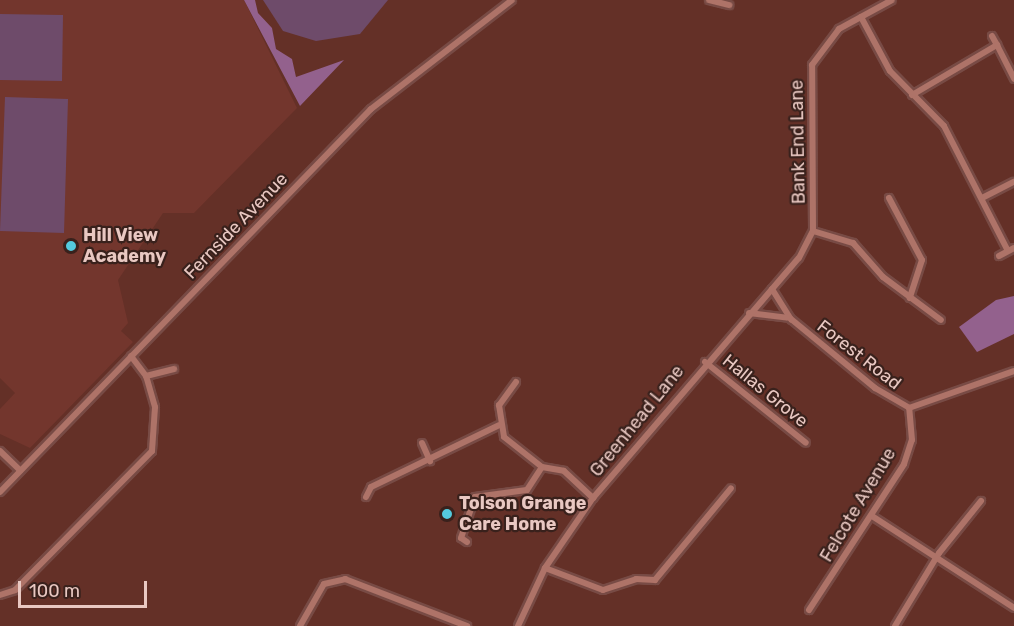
<!DOCTYPE html>
<html>
<head>
<meta charset="utf-8">
<style>
	body { margin:0 }
	#map { position:relative; width:1014px; height:626px; overflow:hidden; background:#643027; font-family:Rubik,sans-serif }
	div>[style] { position:absolute }
	.built>* { inset:0; background:#73362d }
	.green>* { inset:0; background:#6e4b6a }
	.forest>* { inset:0; background:#93618d }
	.roads { filter:drop-shadow(2px 0 #784b45) drop-shadow(-2px 0 #784b45) drop-shadow(0 2px #784b45) drop-shadow(0 -2px #784b45) }
	.street>* { height:6px; margin:-3px; padding:0 3px; transform-origin:3px; border-radius:3px; background:#ae7368 }
	.dots>* { width:16px; height:16px; translate:-50% -50%; box-sizing:border-box; border:3px solid #39211c; border-radius:50% }
	span { translate:-50% -50%; white-space:nowrap; text-align:center; line-height:1.15; -webkit-text-stroke:4.5px #39211c; paint-order:stroke }
	.street-label { font-size:18px; color:#e9c8c2 }
	.poi-label { font-size:18px; color:#e9c8c2; font-weight:700 }
	.left { translate:0 -50%; text-align:left }
	.scale { position:absolute; left:18px; top:581px; width:129px; height:27px; box-sizing:border-box; border:3px solid #e9c8c2; border-top:0; padding-left:8px; font-size:18px; line-height:21px; white-space:nowrap; color:#e9c8c2; -webkit-text-stroke:4px #39211c; paint-order:stroke }
</style>
</head>
<body>
<div id="map">
	<div class="built">
		<i style="clip-path:polygon(0 0,244px 0,297px 108px,194px 213px,163px 213px,118px 280px,128px 323px,121px 331px,133px 342px,30px 448px,0 434px,0 409px,15px 393px,0 378px)"></i>
	</div>
	<div class="green">
		<i style="clip-path:polygon(263px 0,388px 0,360px 34px,316px 41px,283px 31px)"></i>
		<i style="clip-path:polygon(0 14px,63px 15px,62px 81px,0 80px)"></i>
		<i style="clip-path:polygon(5px 97px,68px 99px,64px 233px,0 231px)"></i>
	</div>
	<div class="forest">
		<i style="clip-path:polygon(244px 0,255px 0,258px 13px,272px 28px,276px 49px,292px 59px,296px 77px,344px 60px,300px 106px)"></i>
		<i style="clip-path:polygon(1014px 296px,1014px 334px,977px 352px,959px 327px,996px 300px)"></i>
	</div>
	<div class="roads">
		<div class="street">
			<i style="left:709px;top:0;width:21px;rotate:14deg"></i>
			<i style="left:861px;top:17px;width:61px;rotate:61.8deg"></i>
			<i style="left:890px;top:71px;width:77px;rotate:45.5deg"></i>
			<i style="left:944px;top:126px;width:140px;rotate:62.9deg"></i>
			<i style="left:992px;top:36px;width:10px;rotate:61deg"></i>
			<i style="left:912px;top:95px;width:99px;rotate:-30.5deg"></i>
			<i style="left:997px;top:45px;width:38px;rotate:63deg"></i>
			<i style="left:889px;top:198px;width:70px;rotate:62deg"></i>
			<i style="left:922px;top:260px;width:40px;rotate:108deg"></i>
			<i style="left:982px;top:198px;width:36px;rotate:-27deg"></i>
			<i style="left:813px;top:231px;width:42px;rotate:16.7deg"></i>
			<i style="left:853px;top:243px;width:45px;rotate:48.6deg"></i>
			<i style="left:883px;top:277px;width:72px;rotate:36.6deg"></i>
			<i style="left:999px;top:256px;width:17px;rotate:-28deg"></i>
			<i style="left:772px;top:289px;width:36px;rotate:58deg"></i>
			<i style="left:791px;top:319px;width:109px;rotate:39.4deg"></i>
			<i style="left:875px;top:388px;width:39px;rotate:30deg"></i>
			<i style="left:909px;top:408px;width:111px;rotate:-19.4deg"></i>
			<i style="left:749px;top:313px;width:38px;rotate:7deg"></i>
			<i style="left:705px;top:362px;width:129px;rotate:38.7deg"></i>
			<i style="left:146px;top:376px;width:29px;rotate:-14deg"></i>
			<i style="left:516px;top:382px;width:29px;rotate:126deg"></i>
			<i style="left:499px;top:405px;width:32px;rotate:81deg"></i>
			<i style="left:504px;top:437px;width:48px;rotate:38.3deg"></i>
			<i style="left:542px;top:467px;width:22px;rotate:10deg"></i>
			<i style="left:564px;top:471px;width:40px;rotate:43deg"></i>
			<i style="left:422px;top:443px;width:20px;rotate:66deg"></i>
			<i style="left:0;top:451px;width:28px;rotate:44deg"></i>
			<i style="left:0;top:492px;width:533px;rotate:-45.91deg"></i>
			<i style="left:371px;top:109px;width:178px;rotate:-37.7deg"></i>
			<i style="left:366px;top:497px;width:11px;rotate:-63deg"></i>
			<i style="left:371px;top:487px;width:142px;rotate:-25.8deg"></i>
			<i style="left:872px;top:516px;width:169px;rotate:32.9deg"></i>
			<i style="left:467px;top:542px;width:7px;rotate:-146deg"></i>
			<i style="left:461px;top:538px;width:43px;rotate:-71.1deg"></i>
			<i style="left:475px;top:497px;width:52px;rotate:-7.7deg"></i>
			<i style="left:527px;top:490px;width:27px;rotate:-57deg"></i>
			<i style="left:545px;top:568px;width:62px;rotate:20.8deg"></i>
			<i style="left:603px;top:590px;width:35px;rotate:-18deg"></i>
			<i style="left:636px;top:579px;width:19px;rotate:3deg"></i>
			<i style="left:655px;top:580px;width:119px;rotate:-50.4deg"></i>
			<i style="left:0;top:595px;width:16px;rotate:-18deg"></i>
			<i style="left:15px;top:590px;width:195px;rotate:-45.4deg"></i>
			<i style="left:152px;top:451px;width:44px;rotate:-86.1deg"></i>
			<i style="left:155px;top:407px;width:32px;rotate:-106deg"></i>
			<i style="left:146px;top:376px;width:25px;rotate:-127deg"></i>
			<i style="left:809px;top:610px;width:174px;rotate:-56.9deg"></i>
			<i style="left:904px;top:464px;width:25px;rotate:-72deg"></i>
			<i style="left:912px;top:440px;width:32px;rotate:-95deg"></i>
			<i style="left:300px;top:626px;width:48px;rotate:-60.3deg"></i>
			<i style="left:324px;top:584px;width:22px;rotate:-13deg"></i>
			<i style="left:345px;top:579px;width:131px;rotate:21.1deg"></i>
			<i style="left:518px;top:626px;width:64px;rotate:-65deg"></i>
			<i style="left:545px;top:568px;width:85px;rotate:-55.6deg"></i>
			<i style="left:593px;top:498px;width:316px;rotate:-49.4deg"></i>
			<i style="left:799px;top:258px;width:30px;rotate:-63deg"></i>
			<i style="left:813px;top:231px;width:166px;rotate:-90.3deg"></i>
			<i style="left:812px;top:65px;width:45px;rotate:-53.1deg"></i>
			<i style="left:839px;top:29px;width:60px;rotate:-28.7deg"></i>
			<i style="left:895px;top:626px;width:85px;rotate:-58.9deg"></i>
			<i style="left:939px;top:553px;width:67px;rotate:-51.1deg"></i>
		</div>
	</div>
	<div class="dots">
		<i style="left:71px;top:246px;background:#54cade"></i>
		<i style="left:447px;top:514px;background:#54cade"></i>
	</div>
	<div class="street-label">
		<span style="left:798px;top:142px;rotate:-91deg">Bank End Lane</span>
		<span style="left:236px;top:226px;rotate:-46deg">Fernside Avenue</span>
		<span style="left:859px;top:355px;rotate:38deg">Forest Road</span>
		<span style="left:765px;top:391px;rotate:39deg">Hallas Grove</span>
		<span style="left:637px;top:421px;rotate:-51deg">Greenhead Lane</span>
		<span style="left:858px;top:505px;rotate:-59deg">Felcote Avenue</span>
	</div>
	<div class="poi-label">
		<span class="left" style="left:83px;top:246px">Hill View<br>Academy</span>
		<span class="left" style="left:459px;top:514px">Tolson Grange<br>Care Home</span>
	</div>
	<div class="scale">100 m</div>
</div>
</body>
</html>
